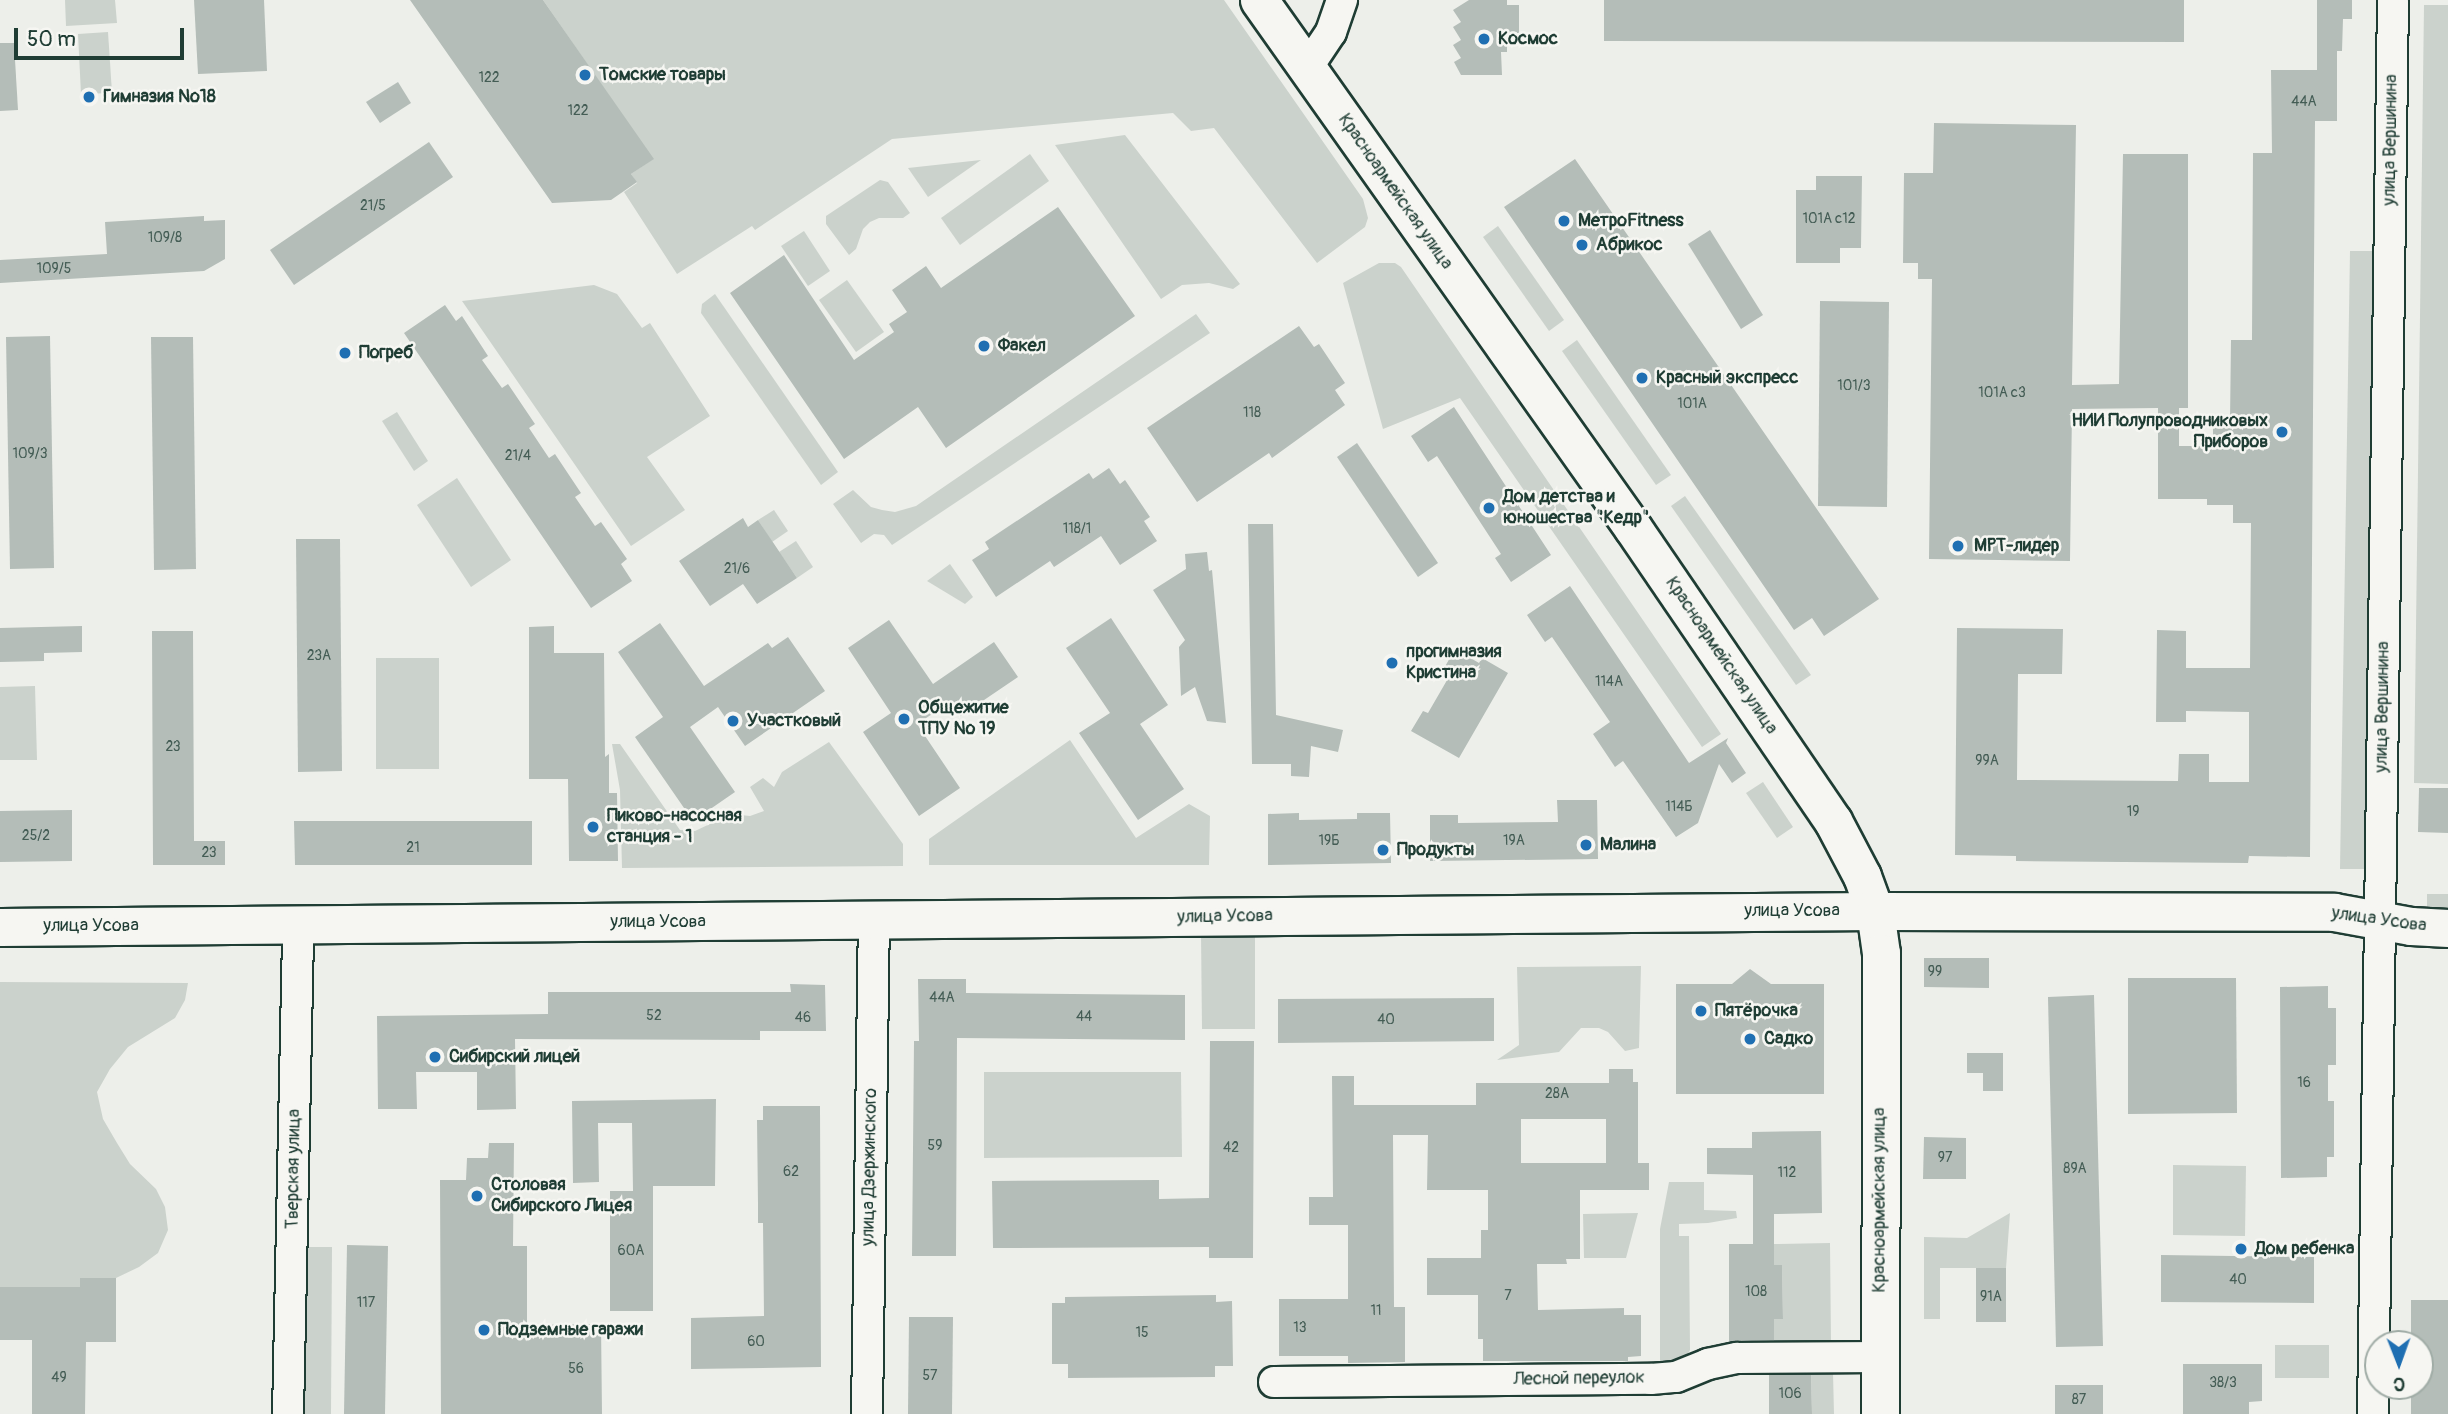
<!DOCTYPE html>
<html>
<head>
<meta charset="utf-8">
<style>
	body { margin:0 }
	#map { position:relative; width:2448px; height:1414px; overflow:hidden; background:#edefea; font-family:Pangolin,sans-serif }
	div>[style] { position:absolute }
	.green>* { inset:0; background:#cbd2cc }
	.building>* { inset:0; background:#b4bdb8 }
	.roads { filter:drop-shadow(2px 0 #1f3d34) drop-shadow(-2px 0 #1f3d34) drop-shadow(0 2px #1f3d34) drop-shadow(0 -2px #1f3d34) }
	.minor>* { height:30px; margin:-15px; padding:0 15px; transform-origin:15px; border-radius:15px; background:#f6f6f2 }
	.major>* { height:37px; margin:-18.5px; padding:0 18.5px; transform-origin:18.5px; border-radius:18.5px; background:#f6f6f2 }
	.dots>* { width:19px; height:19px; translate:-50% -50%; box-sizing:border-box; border:4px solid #f6f6f2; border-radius:50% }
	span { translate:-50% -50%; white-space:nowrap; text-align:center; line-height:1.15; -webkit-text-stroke:5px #f6f6f2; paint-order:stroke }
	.number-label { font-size:14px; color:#445d55 }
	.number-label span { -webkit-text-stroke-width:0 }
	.poi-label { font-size:18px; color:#1f3d34; font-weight:700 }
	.left { translate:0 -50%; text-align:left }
	.right { translate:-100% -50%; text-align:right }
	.street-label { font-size:18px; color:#1f3d34 }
	.north { position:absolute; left:2364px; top:1330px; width:70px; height:70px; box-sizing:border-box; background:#f6f6f2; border:2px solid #a0aca6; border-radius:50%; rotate:179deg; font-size:19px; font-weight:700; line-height:28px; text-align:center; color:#1f3d34 }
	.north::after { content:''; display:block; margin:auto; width:24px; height:32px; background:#1f6fb2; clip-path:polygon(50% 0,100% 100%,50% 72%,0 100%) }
	.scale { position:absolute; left:14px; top:28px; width:170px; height:32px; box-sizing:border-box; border:4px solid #1f3d34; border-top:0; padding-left:9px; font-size:21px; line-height:24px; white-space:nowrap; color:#1f3d34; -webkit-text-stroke:5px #f6f6f2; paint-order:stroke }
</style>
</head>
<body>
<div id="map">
	<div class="green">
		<i style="clip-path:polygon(65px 0,115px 0,117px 23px,66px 26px)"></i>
		<i style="clip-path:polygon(543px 0,1224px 0,1363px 199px,1368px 218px,1365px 227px,1317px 263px,1214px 128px,1191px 131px,1173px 113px,892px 139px,755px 230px,752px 226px,677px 274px,624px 192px,637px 183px,631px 174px,653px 159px)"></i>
		<i style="clip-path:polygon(2424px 5px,2448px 5px,2448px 784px,2414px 783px)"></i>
		<i style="clip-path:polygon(108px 32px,112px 93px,81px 94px,78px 34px)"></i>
		<i style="clip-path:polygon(1125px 135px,1240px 284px,1233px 289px,1209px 283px,1182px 285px,1161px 299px,1055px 145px)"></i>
		<i style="clip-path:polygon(1030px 154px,1049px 181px,960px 245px,941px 218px)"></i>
		<i style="clip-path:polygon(981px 160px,928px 197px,908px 168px)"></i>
		<i style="clip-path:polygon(880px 180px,888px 182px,910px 213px,903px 218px,879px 218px,870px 222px,863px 229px,856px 249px,849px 255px,826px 224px,826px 216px)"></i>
		<i style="clip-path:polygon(1498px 226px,1564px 320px,1549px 331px,1483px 237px)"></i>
		<i style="clip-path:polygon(804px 231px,830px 271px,808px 286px,781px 246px)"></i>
		<i style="clip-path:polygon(2350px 251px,2379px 251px,2367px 869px,2340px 869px)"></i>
		<i style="clip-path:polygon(1379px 263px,1395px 263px,1401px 267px,1721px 734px,1702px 747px,1460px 398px,1383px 429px,1343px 283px)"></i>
		<i style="clip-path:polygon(847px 280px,884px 332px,856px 352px,819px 300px)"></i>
		<i style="clip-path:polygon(594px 285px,617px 294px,642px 328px,650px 323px,710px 416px,647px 457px,685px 510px,631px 546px,462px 301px)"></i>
		<i style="clip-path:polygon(715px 294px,838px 472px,821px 485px,701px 313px,702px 304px)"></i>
		<i style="clip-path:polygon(1196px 314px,1210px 333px,892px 545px,884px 535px,874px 534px,861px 543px,833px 504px,853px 490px,871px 507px,882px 510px,895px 512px,916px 506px)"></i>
		<i style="clip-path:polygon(1577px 340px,1671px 475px,1656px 485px,1562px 351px)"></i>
		<i style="clip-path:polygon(397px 412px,428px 461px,414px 471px,382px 421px)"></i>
		<i style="clip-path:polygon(457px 478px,511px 560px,471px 587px,417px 505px)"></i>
		<i style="clip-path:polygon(1685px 496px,1811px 675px,1796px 685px,1671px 506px)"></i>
		<i style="clip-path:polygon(774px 510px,788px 531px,772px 542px,758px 520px)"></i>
		<i style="clip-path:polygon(796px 541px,813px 567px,797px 578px,779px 552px)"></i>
		<i style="clip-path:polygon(950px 564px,973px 597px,965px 604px,927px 581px)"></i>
		<i style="clip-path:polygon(376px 658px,439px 658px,439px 769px,376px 769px)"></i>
		<i style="clip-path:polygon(35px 686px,37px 760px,0 760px,0 687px)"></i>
		<i style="clip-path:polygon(1070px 740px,1136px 838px,1189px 804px,1210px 816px,1209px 865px,929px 865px,929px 839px)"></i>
		<i style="clip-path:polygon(829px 742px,903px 844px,903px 866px,622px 868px,620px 790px,612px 744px,620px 744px,680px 830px,695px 831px,731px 814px,750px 816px,764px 811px,750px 787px,763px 778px,774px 787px,782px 772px)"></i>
		<i style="clip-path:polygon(1763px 782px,1793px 827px,1777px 838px,1746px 793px)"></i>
		<i style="clip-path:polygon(2427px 894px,2448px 894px,2448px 909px,2427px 908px)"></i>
		<i style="clip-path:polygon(1255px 931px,1255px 1029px,1202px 1029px,1201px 932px)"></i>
		<i style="clip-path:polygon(1641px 966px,1639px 1048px,1625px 1051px,1608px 1032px,1599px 1028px,1581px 1028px,1559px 1052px,1497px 1060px,1519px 1045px,1517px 967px)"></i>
		<i style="clip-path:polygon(0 982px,188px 983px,185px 1000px,175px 1018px,128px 1047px,110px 1069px,97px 1092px,103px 1119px,117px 1143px,130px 1164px,156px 1189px,165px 1207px,168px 1230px,158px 1253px,139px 1267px,116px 1278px,80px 1278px,80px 1287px,0 1287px)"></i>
		<i style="clip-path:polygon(984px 1072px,1181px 1072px,1182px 1157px,984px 1158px)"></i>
		<i style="clip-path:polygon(2173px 1165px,2246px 1166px,2245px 1236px,2173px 1235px)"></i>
		<i style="clip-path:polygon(1669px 1182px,1704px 1182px,1704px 1210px,1736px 1211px,1737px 1218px,1708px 1223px,1679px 1224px,1679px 1236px,1689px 1236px,1690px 1350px,1682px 1365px,1660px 1365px,1660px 1229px)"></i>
		<i style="clip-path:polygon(1638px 1213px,1626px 1258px,1584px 1258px,1583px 1214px)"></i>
		<i style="clip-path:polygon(2010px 1213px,2006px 1268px,1940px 1268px,1940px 1319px,1924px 1319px,1924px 1237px,1967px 1238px)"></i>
		<i style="clip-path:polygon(1830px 1243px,1831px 1342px,1774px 1343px,1774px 1319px,1783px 1319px,1782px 1265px,1774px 1265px,1774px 1244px)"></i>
		<i style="clip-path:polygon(305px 1247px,332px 1247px,331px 1414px,304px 1414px)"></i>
		<i style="clip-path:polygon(2275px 1345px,2329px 1345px,2329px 1378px,2275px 1378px)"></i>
		<i style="clip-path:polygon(1811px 1373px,1833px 1373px,1834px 1414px,1812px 1414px)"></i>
	</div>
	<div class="building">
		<i style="clip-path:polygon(194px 0,264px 0,267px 71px,198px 74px)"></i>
		<i style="clip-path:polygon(410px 0,543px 0,654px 159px,631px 174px,637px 182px,611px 200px,552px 203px)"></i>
		<i style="clip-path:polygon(1469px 0,1507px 0,1507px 5px,1519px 5px,1519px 37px,1507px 38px,1507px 52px,1501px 52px,1502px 75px,1461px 75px,1454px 62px,1461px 58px,1453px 45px,1461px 40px,1453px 27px,1461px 22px,1453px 10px)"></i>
		<i style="clip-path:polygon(1604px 0,2184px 0,2184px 42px,1604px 41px)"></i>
		<i style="clip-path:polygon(2317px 0,2352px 0,2352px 19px,2343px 19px,2342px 51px,2337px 51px,2337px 121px,2315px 121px,2310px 857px,2249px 856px,2248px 863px,2016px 861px,2016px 856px,1955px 855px,1957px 628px,2063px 629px,2062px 674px,2018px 674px,2017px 780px,2178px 781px,2179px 754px,2209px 754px,2209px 782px,2249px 782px,2249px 712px,2186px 711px,2186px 722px,2156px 722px,2157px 630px,2186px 631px,2186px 668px,2250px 668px,2251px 523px,2233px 523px,2233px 505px,2207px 505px,2207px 499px,2158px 499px,2158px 408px,2072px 409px,2070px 561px,1929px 559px,1932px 279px,1918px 279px,1918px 263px,1903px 263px,1904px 173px,1933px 173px,1934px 123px,2076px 125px,2072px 385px,2119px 384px,2123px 154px,2188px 154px,2188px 408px,2179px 408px,2179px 446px,2213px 446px,2213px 421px,2230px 421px,2231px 340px,2252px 340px,2253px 153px,2272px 153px,2271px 70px,2317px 70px)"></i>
		<i style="clip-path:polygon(0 43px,14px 43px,18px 110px,0 111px)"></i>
		<i style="clip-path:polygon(398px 82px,411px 103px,380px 123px,366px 102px)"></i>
		<i style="clip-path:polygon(429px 142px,453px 177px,294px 285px,270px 250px)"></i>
		<i style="clip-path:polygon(1575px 159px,1879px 599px,1824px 636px,1812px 618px,1794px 630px,1504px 207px)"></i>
		<i style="clip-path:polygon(1816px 176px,1862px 176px,1861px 248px,1840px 248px,1840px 263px,1796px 263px,1796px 190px,1816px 190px)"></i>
		<i style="clip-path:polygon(1058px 207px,1135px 316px,946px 448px,918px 407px,844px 459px,730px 293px,784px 255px,854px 360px,894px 332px,889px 324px,907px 312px,892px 290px,926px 266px,941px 288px)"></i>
		<i style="clip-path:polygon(204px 216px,204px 221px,225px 220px,225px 259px,204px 271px,0 283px,0 260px,107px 254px,105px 222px)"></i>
		<i style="clip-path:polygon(1710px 230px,1763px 315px,1741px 329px,1688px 244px)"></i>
		<i style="clip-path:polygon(1820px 301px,1889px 302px,1887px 507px,1818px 506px)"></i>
		<i style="clip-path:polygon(445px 305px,456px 321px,462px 316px,488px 356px,482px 360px,502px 388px,508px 384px,535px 424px,529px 428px,549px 458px,555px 454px,581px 493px,575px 497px,595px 526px,601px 522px,627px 559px,621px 564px,632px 581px,591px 608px,404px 333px)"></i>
		<i style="clip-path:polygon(1299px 326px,1314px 347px,1319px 344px,1345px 383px,1335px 390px,1345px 405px,1272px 458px,1269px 453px,1197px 502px,1147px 428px)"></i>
		<i style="clip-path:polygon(50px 336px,54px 568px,10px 569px,6px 337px)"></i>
		<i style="clip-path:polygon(151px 337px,193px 337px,196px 569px,154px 570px)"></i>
		<i style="clip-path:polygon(1454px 407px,1551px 555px,1511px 582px,1495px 558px,1501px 554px,1437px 456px,1428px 462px,1411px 436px)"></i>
		<i style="clip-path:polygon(1357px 443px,1438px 563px,1418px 577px,1337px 457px)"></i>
		<i style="clip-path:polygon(1109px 468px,1120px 484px,1125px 480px,1150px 517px,1144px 521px,1157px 541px,1120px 565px,1101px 536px,1054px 567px,1050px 561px,996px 597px,972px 560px,989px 549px,985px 542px,1089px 473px,1093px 479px)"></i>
		<i style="clip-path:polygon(743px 518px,748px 527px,758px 520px,797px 578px,757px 604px,743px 584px,710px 606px,679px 561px)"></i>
		<i style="clip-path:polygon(1248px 524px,1273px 524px,1276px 715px,1343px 730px,1338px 752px,1311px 746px,1309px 777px,1291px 776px,1291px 764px,1252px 764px)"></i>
		<i style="clip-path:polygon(296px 539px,340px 539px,342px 771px,298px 772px)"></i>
		<i style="clip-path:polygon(1207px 552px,1209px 571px,1212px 570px,1226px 723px,1207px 721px,1195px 687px,1181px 696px,1179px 647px,1185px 640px,1153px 590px,1186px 569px,1185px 554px)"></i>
		<i style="clip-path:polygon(1570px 586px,1689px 763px,1728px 738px,1726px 743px,1746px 773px,1732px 783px,1719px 764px,1698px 823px,1676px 837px,1623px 761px,1615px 767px,1593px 734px,1610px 722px,1552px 637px,1545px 642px,1527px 615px)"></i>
		<i style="clip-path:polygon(1111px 618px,1168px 705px,1140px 724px,1184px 789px,1138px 820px,1079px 733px,1110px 713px,1066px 648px)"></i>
		<i style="clip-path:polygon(889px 620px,933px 684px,994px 642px,1018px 677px,959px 717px,949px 703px,917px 724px,960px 788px,919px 816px,863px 732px,891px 713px,848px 648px)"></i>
		<i style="clip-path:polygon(660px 623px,704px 686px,768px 643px,772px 648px,788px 637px,825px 691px,745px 746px,718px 707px,690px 727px,735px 792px,693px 821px,635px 737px,663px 717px,618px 652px)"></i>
		<i style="clip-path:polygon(82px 626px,82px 652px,44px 653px,44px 661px,0 662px,0 628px)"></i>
		<i style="clip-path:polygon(554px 626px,554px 653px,604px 653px,605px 757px,609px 754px,609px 793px,617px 793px,618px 861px,569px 861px,568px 779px,529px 779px,529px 627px)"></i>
		<i style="clip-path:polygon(152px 631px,193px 631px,194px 841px,225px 841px,225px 865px,153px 865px)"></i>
		<i style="clip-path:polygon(1455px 649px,1479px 663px,1482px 658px,1508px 673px,1459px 758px,1411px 731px,1423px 711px,1428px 713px,1450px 675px,1443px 670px)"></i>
		<i style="clip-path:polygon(2419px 788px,2448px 788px,2448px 833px,2418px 832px)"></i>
		<i style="clip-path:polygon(1557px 800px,1597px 800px,1598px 859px,1430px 861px,1430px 815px,1458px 815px,1458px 823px,1558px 822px)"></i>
		<i style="clip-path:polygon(72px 810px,72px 861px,0 862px,0 811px)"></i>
		<i style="clip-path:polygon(1299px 813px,1299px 820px,1357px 819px,1357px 813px,1390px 813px,1391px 863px,1268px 865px,1268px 814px)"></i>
		<i style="clip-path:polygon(294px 821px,532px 821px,532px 865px,295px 865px)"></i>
		<i style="clip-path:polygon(1924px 958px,1989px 958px,1989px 988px,1924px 987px)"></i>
		<i style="clip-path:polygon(1750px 969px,1771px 984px,1824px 984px,1824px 1094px,1676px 1094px,1676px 984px,1732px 984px)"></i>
		<i style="clip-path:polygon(2128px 978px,2236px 978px,2237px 1113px,2128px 1114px)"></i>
		<i style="clip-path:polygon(918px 979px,966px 979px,966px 993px,1185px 995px,1185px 1040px,957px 1038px,956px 1256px,912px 1256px,914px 1041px,919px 1041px)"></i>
		<i style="clip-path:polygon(790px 984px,825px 985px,826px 1031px,760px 1031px,760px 1040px,515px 1039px,516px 1109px,477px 1110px,477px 1072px,416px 1072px,417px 1109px,378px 1109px,377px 1016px,548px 1014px,548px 992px,791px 992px)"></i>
		<i style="clip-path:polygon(2328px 986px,2328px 1008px,2336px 1008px,2336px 1065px,2328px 1065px,2328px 1101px,2334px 1101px,2334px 1157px,2327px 1157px,2327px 1177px,2281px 1178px,2280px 987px)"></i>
		<i style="clip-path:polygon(2094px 995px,2103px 1346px,2056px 1347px,2048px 997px)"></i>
		<i style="clip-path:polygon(1494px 998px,1494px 1041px,1278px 1043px,1278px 999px)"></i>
		<i style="clip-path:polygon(1210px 1041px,1254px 1041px,1253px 1258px,1209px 1258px,1209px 1247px,993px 1248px,992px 1181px,1159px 1180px,1159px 1199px,1209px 1198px)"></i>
		<i style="clip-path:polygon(1967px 1053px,2003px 1053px,2003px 1091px,1983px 1091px,1983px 1073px,1967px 1073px)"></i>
		<i style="clip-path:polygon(evenodd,1609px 1069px,1633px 1069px,1633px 1082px,1638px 1082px,1638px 1163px,1649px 1163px,1649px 1190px,1580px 1190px,1580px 1259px,1566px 1259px,1567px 1264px,1537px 1264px,1538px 1310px,1624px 1308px,1624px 1315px,1641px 1315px,1641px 1356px,1628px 1357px,1628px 1361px,1483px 1361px,1483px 1339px,1478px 1339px,1478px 1295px,1427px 1295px,1427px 1258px,1481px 1258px,1481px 1230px,1488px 1230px,1488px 1190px,1427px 1190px,1428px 1135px,1393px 1135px,1394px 1307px,1405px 1307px,1405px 1362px,1348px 1363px,1348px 1356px,1279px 1356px,1279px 1299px,1348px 1299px,1348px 1225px,1309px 1225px,1309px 1197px,1333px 1197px,1332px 1076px,1354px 1076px,1354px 1105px,1476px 1105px,1476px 1083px,1609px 1083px,1609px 1069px,1521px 1119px,1606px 1119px,1606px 1163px,1521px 1163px,1521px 1119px)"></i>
		<i style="clip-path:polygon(716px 1099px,715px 1186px,653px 1186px,653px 1311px,610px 1311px,610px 1191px,633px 1191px,632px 1123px,598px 1123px,599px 1182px,573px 1183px,572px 1101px)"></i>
		<i style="clip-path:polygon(763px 1106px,820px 1106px,821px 1367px,691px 1369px,691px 1318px,764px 1316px,763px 1223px,758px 1223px,758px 1205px,757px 1120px,763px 1120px)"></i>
		<i style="clip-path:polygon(1821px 1131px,1822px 1213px,1774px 1214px,1774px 1265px,1782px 1265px,1783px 1319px,1774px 1319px,1774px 1340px,1729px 1342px,1729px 1244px,1753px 1244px,1753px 1175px,1707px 1174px,1707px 1148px,1752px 1148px,1752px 1132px)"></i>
		<i style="clip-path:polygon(1924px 1137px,1966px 1138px,1966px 1179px,1923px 1179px)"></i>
		<i style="clip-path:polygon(489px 1143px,514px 1143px,513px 1246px,527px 1246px,527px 1325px,601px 1324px,602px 1414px,441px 1414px,440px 1180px,466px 1180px,467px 1158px,488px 1158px)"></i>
		<i style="clip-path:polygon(347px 1245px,388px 1246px,385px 1414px,344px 1414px)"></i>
		<i style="clip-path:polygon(2161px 1255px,2314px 1257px,2314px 1303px,2161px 1302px)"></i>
		<i style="clip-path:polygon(1976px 1268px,2006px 1268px,2006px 1322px,1976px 1322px)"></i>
		<i style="clip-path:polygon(80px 1278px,116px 1278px,116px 1342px,86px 1342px,85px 1414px,32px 1414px,32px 1340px,0 1340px,0 1287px,80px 1287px)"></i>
		<i style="clip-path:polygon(1216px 1295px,1216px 1302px,1232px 1301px,1233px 1366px,1215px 1366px,1215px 1377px,1068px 1378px,1068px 1364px,1052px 1364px,1052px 1303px,1065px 1303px,1065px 1297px)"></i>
		<i style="clip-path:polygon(2411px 1300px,2448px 1300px,2448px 1414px,2411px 1414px,2411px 1386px,2420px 1386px,2420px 1344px,2411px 1344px)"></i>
		<i style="clip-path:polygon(909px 1317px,953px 1317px,952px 1414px,908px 1414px)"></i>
		<i style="clip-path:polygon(2183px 1364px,2262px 1364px,2262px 1401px,2249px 1402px,2249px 1414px,2183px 1414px)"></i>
		<i style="clip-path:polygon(1769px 1375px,1811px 1375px,1812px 1414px,1769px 1414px)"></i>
		<i style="clip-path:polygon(2055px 1385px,2103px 1385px,2103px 1414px,2055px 1414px)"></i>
	</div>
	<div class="roads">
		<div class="minor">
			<i style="left:1307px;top:68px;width:43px;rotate:-56.3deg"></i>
			<i style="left:1331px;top:32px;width:34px;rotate:-71deg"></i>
			<i style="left:1274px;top:1382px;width:377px;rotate:-0.5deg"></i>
			<i style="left:1651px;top:1379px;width:25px;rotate:-5deg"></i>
			<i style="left:1676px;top:1377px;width:35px;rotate:-22deg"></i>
			<i style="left:1708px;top:1364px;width:30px;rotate:-12deg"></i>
			<i style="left:1737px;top:1358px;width:143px;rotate:-0.4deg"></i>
			<i style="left:288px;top:1414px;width:489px;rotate:-88.8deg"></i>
			<i style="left:867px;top:1414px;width:493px;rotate:-89.2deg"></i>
			<i style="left:2373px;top:1414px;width:1414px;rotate:-89.19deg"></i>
		</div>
		<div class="major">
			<i style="left:1259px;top:0;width:647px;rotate:54.69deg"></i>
			<i style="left:1633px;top:528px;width:355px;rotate:55.7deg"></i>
			<i style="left:1833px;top:821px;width:62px;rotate:62.2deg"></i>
			<i style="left:1862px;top:876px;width:37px;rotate:70deg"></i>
			<i style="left:1875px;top:911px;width:42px;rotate:81.9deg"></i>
			<i style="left:1881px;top:953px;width:461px;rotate:90.1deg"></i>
			<i style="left:0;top:927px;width:1875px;rotate:-0.49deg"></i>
			<i style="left:1875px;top:911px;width:459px;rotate:0.1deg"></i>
			<i style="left:2334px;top:912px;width:78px;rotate:10.3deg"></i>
			<i style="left:2411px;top:926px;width:37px;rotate:3deg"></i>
		</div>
	</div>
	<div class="dots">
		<i style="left:1484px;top:39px;background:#1f6fb2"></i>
		<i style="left:585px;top:75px;background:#1f6fb2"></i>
		<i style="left:89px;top:97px;background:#1f6fb2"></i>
		<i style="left:1564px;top:221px;background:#1f6fb2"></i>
		<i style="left:1582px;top:245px;background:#1f6fb2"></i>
		<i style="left:984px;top:346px;background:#1f6fb2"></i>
		<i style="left:345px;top:353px;background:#1f6fb2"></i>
		<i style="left:1642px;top:378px;background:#1f6fb2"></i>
		<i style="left:2282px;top:432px;background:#1f6fb2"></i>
		<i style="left:1489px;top:508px;background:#1f6fb2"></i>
		<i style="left:1958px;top:546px;background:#1f6fb2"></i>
		<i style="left:1392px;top:663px;background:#1f6fb2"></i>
		<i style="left:904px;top:719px;background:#1f6fb2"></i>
		<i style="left:733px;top:721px;background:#1f6fb2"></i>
		<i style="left:593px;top:827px;background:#1f6fb2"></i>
		<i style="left:1586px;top:845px;background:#1f6fb2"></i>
		<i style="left:1383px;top:850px;background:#1f6fb2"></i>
		<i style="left:1701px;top:1011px;background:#1f6fb2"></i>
		<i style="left:1750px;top:1039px;background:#1f6fb2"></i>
		<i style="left:435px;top:1057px;background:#1f6fb2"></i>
		<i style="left:477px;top:1196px;background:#1f6fb2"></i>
		<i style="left:2241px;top:1249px;background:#1f6fb2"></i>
		<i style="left:484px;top:1330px;background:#1f6fb2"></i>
	</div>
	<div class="number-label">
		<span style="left:489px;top:78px">122</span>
		<span style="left:2304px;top:102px">44А</span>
		<span style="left:578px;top:111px">122</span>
		<span style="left:373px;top:206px">21/5</span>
		<span style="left:1829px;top:219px">101А с12</span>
		<span style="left:165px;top:238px">109/8</span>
		<span style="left:54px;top:269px">109/5</span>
		<span style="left:1854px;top:386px">101/3</span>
		<span style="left:2002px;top:393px">101А с3</span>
		<span style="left:1692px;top:404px">101А</span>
		<span style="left:1252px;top:413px">118</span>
		<span style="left:30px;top:454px">109/3</span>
		<span style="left:518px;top:456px">21/4</span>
		<span style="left:1077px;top:529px">118/1</span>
		<span style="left:737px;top:569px">21/6</span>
		<span style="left:319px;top:656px">23А</span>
		<span style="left:1609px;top:682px">114А</span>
		<span style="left:173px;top:747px">23</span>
		<span style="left:1987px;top:761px">99А</span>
		<span style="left:1679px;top:807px">114Б</span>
		<span style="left:2133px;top:812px">19</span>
		<span style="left:36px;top:836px">25/2</span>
		<span style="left:1329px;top:841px">19Б</span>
		<span style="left:1514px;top:841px">19А</span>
		<span style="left:413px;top:848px">21</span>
		<span style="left:209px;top:853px">23</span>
		<span style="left:1935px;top:972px">99</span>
		<span style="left:942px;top:998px">44А</span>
		<span style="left:654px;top:1016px">52</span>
		<span style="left:1084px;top:1017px">44</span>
		<span style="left:803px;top:1018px">46</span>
		<span style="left:1386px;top:1020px">40</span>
		<span style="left:2304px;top:1083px">16</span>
		<span style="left:1557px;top:1094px">28А</span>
		<span style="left:935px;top:1146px">59</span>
		<span style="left:1231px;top:1148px">42</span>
		<span style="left:1945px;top:1158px">97</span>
		<span style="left:2075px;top:1169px">89А</span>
		<span style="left:791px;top:1172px">62</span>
		<span style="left:1787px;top:1173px">112</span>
		<span style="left:631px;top:1251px">60А</span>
		<span style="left:2238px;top:1280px">40</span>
		<span style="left:1756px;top:1292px">108</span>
		<span style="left:1508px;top:1296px">7</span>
		<span style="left:1991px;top:1297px">91А</span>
		<span style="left:366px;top:1303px">117</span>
		<span style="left:1376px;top:1311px">11</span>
		<span style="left:1300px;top:1328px">13</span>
		<span style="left:1142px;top:1333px">15</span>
		<span style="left:756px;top:1342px">60</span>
		<span style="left:576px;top:1369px">56</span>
		<span style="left:930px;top:1376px">57</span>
		<span style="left:59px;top:1378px">49</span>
		<span style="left:2223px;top:1383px">38/3</span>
		<span style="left:1790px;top:1394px">106</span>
		<span style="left:2079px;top:1400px">87</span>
	</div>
	<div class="poi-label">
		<span class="left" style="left:1498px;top:39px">Космос</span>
		<span class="left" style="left:599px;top:75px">Томские товары</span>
		<span class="left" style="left:103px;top:97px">Гимназия №18</span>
		<span class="left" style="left:1578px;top:221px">МетроFitness</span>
		<span class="left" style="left:1596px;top:245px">Абрикос</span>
		<span class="left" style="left:998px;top:346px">Факел</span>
		<span class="left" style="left:359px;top:353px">Погреб</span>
		<span class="left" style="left:1656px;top:378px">Красный экспресс</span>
		<span class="right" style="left:2268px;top:432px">НИИ Полупроводниковых<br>Приборов</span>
		<span class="left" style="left:1503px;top:508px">Дом детства и<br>юношества "Кедр"</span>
		<span class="left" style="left:1974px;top:546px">МРТ-лидер</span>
		<span class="left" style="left:1406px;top:663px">прогимназия<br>Кристина</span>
		<span class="left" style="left:918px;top:719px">Общежитие<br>ТПУ № 19</span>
		<span class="left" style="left:747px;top:721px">Участковый</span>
		<span class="left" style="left:607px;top:827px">Пиково-насосная<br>станция - 1</span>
		<span class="left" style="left:1600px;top:845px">Малина</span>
		<span class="left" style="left:1397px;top:850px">Продукты</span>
		<span class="left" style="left:1715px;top:1011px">Пятёрочка</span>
		<span class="left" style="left:1764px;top:1039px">Садко</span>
		<span class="left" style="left:449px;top:1057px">Сибирский лицей</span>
		<span class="left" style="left:491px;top:1196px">Столовая<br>Сибирского Лицея</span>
		<span class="left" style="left:2255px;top:1249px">Дом ребенка</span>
		<span class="left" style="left:498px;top:1330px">Подземные гаражи</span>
	</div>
	<div class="street-label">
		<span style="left:2391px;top:140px;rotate:-89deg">улица Вершинина</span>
		<span style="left:1395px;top:192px;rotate:55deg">Красноармейская улица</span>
		<span style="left:1721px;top:656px;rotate:56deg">Красноармейская улица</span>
		<span style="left:2383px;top:707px;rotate:-89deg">улица Вершинина</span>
		<span style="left:1792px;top:911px">улица Усова</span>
		<span style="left:1225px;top:917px;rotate:-1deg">улица Усова</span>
		<span style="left:2379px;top:920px;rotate:8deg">улица Усова</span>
		<span style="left:658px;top:922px">улица Усова</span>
		<span style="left:91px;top:926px">улица Усова</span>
		<span style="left:870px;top:1167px;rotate:-89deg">улица Дзержинского</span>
		<span style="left:294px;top:1169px;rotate:-89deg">Тверская улица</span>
		<span style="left:1880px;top:1200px;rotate:-90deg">Красноармейская улица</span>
		<span style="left:1579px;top:1379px;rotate:-1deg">Лесной переулок</span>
	</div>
	<div class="north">С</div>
	<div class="scale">50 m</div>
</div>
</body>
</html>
